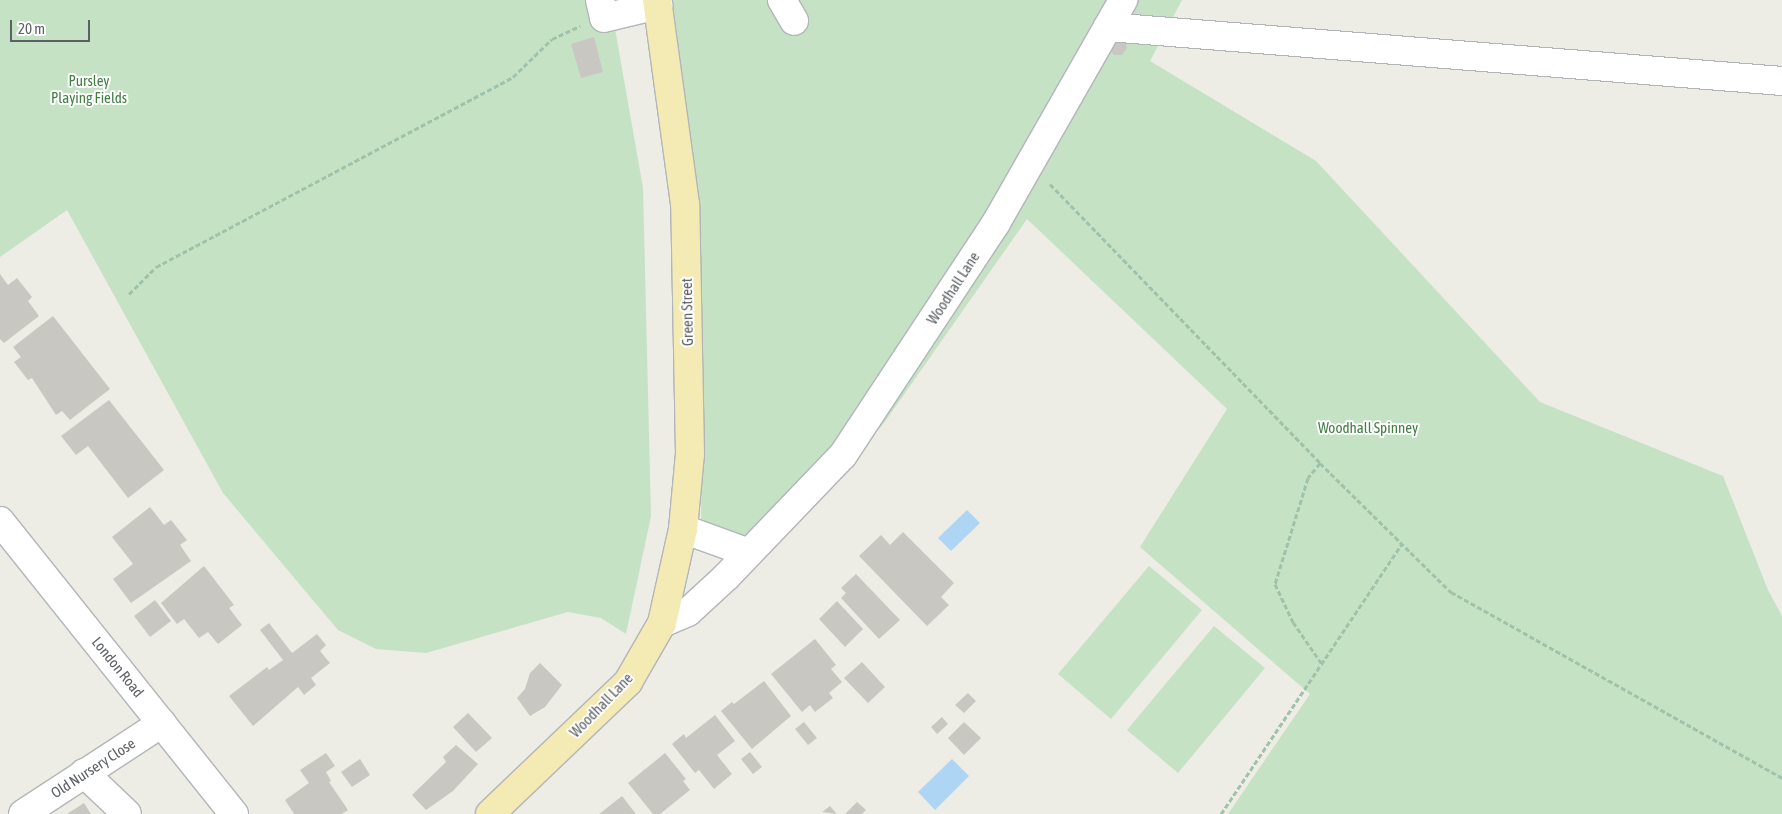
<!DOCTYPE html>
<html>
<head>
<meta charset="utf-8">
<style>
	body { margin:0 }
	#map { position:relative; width:1782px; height:814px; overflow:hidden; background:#edece5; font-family:"Asap Condensed",sans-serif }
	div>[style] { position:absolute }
	.green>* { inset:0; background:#c5e2c5 }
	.water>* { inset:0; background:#afd5f4 }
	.building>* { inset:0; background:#c9c7c2 }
	.path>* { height:3px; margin-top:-1.5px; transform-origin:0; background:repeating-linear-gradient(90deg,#9fc2aa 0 5px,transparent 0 7.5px) }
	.roads { filter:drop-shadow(1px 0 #b2b5b8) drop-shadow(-1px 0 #b2b5b8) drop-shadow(0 1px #b2b5b8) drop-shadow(0 -1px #b2b5b8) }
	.minor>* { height:28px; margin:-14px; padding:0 14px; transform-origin:14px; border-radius:14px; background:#fff }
	.major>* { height:28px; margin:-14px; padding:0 14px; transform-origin:14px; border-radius:14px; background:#f4eab3 }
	span { translate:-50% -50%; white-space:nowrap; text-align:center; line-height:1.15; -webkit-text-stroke:4px #fff; paint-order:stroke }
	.park-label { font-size:15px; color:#417f44 }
	.street-label { font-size:15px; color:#5d6064 }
	.scale { position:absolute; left:10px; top:20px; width:80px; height:22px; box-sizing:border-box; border:2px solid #5d6064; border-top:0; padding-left:6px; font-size:15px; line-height:18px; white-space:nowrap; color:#5d6064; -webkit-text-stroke:4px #fff; paint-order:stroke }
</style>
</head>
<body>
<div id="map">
	<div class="green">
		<i style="clip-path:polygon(0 0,610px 0,643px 188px,651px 516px,626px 634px,601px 618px,568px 612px,426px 653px,376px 649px,338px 630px,223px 493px,67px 210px,0 257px)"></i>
		<i style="clip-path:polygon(667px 0,1182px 0,1150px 61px,1316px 161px,1540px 402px,1723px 476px,1768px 590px,1782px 616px,1782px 814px,1228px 814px,1310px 694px,1140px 547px,1227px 409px,1027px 219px,884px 423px,845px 468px,749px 542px,701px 530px,702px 367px)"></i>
		<i style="clip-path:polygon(1149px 566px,1202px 610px,1111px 719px,1058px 674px)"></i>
		<i style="clip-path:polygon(1214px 626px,1265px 668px,1178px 773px,1127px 730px)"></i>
	</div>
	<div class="water">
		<i style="clip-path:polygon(967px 510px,980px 523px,951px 551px,938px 538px)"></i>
		<i style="clip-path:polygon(952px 759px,969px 776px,935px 810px,918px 792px)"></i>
	</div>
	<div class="building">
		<i style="clip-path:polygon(1114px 36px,1124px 39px,1127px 48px,1122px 55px,1114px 55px,1107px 47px)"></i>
		<i style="clip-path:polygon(594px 37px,603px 72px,581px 78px,571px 44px)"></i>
		<i style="clip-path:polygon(0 274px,8px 285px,17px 278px,32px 297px,28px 301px,39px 316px,4px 343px,0 339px)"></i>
		<i style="clip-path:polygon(53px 316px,110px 389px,70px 420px,62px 411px,56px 415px,32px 378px,28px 380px,14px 362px,21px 357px,13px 347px)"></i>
		<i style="clip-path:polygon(109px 400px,164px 470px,128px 498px,88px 446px,76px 455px,61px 436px)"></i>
		<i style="clip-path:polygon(150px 507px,164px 525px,171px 520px,187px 540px,180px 545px,191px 561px,131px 603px,113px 579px,133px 564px,112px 537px)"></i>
		<i style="clip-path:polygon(903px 532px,954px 583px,941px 597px,949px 605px,927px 626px,859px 556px,881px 535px,890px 545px)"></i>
		<i style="clip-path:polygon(204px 566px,234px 605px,229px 608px,242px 625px,218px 644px,208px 632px,199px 638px,184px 619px,177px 624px,161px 603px)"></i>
		<i style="clip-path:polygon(856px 574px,900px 620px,879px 639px,841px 598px,846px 593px,841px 588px)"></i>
		<i style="clip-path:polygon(155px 600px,171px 621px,150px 637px,134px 616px)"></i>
		<i style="clip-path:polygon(837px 601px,863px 629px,845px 647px,819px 619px)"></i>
		<i style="clip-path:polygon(269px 623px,292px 653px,317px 634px,326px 645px,320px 651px,330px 663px,311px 678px,316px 685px,304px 695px,298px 687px,253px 726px,229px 696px,267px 667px,269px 670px,283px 660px,260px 630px)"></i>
		<i style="clip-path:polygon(815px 639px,836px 665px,831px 669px,842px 682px,829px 693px,833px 698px,815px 712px,810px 705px,802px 712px,771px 674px)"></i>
		<i style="clip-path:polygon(862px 662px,885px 687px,868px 703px,844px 678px)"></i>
		<i style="clip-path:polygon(540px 663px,562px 685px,545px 707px,530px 716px,517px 698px,525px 689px,530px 673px)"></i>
		<i style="clip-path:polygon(764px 681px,791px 716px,752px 749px,721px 711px,732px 702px,734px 704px)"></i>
		<i style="clip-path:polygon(968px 693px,976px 701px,964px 713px,955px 705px)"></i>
		<i style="clip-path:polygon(468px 713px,492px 738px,476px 752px,453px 727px)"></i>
		<i style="clip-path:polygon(715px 715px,735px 741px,717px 755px,732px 774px,714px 789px,699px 770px,695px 773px,672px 744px,684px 734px,686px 738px)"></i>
		<i style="clip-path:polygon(942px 717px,948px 724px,937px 734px,931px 727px)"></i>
		<i style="clip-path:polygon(804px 722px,817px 738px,808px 745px,795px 729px)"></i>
		<i style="clip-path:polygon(964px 722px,981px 738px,964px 755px,948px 738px)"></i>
		<i style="clip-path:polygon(456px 745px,478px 764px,453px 791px,426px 810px,412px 795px,446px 762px,443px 757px)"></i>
		<i style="clip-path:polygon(750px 752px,762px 767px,753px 774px,741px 759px)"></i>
		<i style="clip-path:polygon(326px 753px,335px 766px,326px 772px,331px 781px,329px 782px,348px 810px,342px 814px,294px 814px,285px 800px,309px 783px,300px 770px)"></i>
		<i style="clip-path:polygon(665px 753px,686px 779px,683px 781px,690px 790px,660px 814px,653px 814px,628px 783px)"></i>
		<i style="clip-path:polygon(360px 759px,370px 775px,352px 787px,341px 772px)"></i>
		<i style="clip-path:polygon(622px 796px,636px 814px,599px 814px,603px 811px)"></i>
		<i style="clip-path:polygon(857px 802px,866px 810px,862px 814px,845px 814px)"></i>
		<i style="clip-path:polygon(84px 803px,91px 814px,67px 814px)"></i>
		<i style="clip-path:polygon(830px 806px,837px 814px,822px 812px)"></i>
	</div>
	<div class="path">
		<i style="left:1050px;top:184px;width:388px;rotate:45.9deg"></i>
		<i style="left:1320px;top:463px;width:184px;rotate:44.6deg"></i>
		<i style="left:1451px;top:592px;width:380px;rotate:29.3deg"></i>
		<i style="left:129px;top:294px;width:38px;rotate:-45deg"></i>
		<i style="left:156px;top:267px;width:404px;rotate:-28deg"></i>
		<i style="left:513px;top:77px;width:54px;rotate:-44.3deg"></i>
		<i style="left:552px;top:39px;width:31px;rotate:-25deg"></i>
		<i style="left:1320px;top:463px;width:19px;rotate:129deg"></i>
		<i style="left:1308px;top:478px;width:111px;rotate:107.3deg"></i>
		<i style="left:1275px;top:584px;width:42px;rotate:64.7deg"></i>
		<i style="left:1293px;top:622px;width:51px;rotate:55.4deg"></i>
		<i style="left:1221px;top:814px;width:324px;rotate:-56.2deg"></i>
	</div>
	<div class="roads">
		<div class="minor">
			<i style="left:600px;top:0;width:18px;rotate:77deg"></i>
			<i style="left:604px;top:18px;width:56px;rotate:-13.5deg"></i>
			<i style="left:782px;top:0;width:24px;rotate:60deg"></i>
			<i style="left:1108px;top:27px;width:676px;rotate:4.58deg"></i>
			<i style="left:0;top:521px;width:375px;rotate:51.4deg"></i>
			<i style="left:683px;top:529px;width:70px;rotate:20deg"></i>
			<i style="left:662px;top:623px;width:28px;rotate:-23deg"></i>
			<i style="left:688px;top:612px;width:52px;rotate:-42.6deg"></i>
			<i style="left:726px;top:577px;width:169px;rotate:-46.2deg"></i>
			<i style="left:843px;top:455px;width:278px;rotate:-56.6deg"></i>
			<i style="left:996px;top:223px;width:257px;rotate:-60.3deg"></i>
			<i style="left:84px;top:773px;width:59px;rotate:43.6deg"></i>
			<i style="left:23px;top:814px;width:166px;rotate:-33.2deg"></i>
		</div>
		<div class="major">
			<i style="left:490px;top:814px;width:191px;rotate:-43.7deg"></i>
			<i style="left:628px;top:682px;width:68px;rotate:-60deg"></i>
			<i style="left:662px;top:623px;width:96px;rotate:-77.4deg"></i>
			<i style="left:683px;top:529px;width:75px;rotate:-84.7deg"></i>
			<i style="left:690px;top:454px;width:250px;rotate:-91.1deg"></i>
			<i style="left:685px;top:204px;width:206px;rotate:-97.8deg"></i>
		</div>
	</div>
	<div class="park-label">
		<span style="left:89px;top:89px">Pursley<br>Playing Fields</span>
		<span style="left:1368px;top:428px">Woodhall Spinney</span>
	</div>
	<div class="street-label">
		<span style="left:953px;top:288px;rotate:-57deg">Woodhall Lane</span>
		<span style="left:687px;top:312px;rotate:-91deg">Green Street</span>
		<span style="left:118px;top:667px;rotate:51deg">London Road</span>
		<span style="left:601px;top:705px;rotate:-46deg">Woodhall Lane</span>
		<span style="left:93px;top:768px;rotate:-33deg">Old Nursery Close</span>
	</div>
	<div class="scale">20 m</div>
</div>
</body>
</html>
